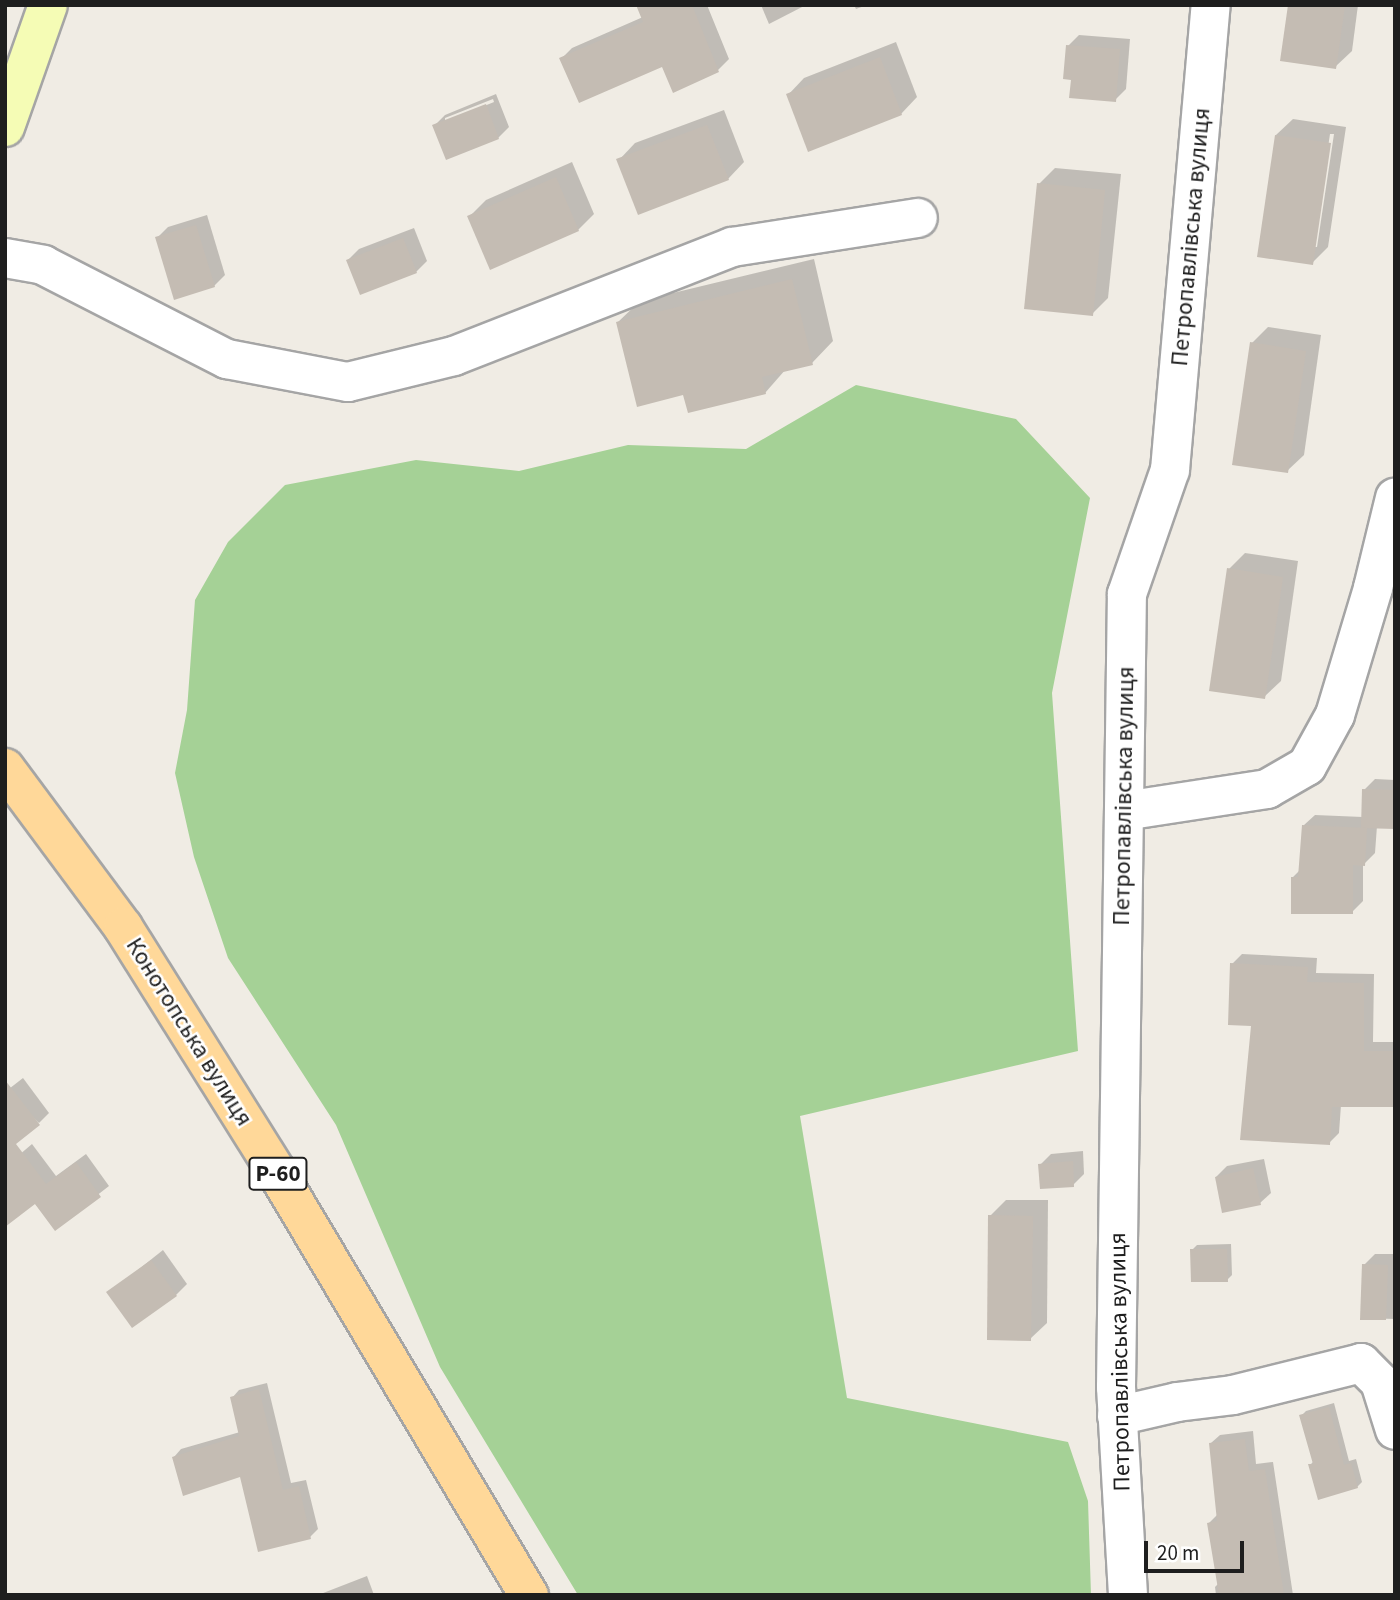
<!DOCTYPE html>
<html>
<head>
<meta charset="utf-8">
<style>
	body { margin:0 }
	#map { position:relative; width:1400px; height:1600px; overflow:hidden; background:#f0ece4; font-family:"Source Sans 3",sans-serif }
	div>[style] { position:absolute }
	.forest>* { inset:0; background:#a5d196 }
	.shadow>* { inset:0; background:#0003 }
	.building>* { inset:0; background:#c4bcb3 }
	.roads { filter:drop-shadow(2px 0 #a5a5a5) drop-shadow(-2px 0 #a5a5a5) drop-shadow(0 2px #a5a5a5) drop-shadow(0 -2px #a5a5a5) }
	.street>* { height:38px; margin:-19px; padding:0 19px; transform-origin:19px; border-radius:19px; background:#fff }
	.secondary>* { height:38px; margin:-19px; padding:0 19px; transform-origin:19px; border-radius:19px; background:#f5fcb5 }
	.primary>* { height:38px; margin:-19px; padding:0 19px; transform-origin:19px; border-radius:19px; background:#ffd899 }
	span { translate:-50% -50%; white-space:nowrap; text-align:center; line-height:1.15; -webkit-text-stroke:5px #fff; paint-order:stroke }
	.shield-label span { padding:2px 5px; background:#fff; border:2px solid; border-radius:5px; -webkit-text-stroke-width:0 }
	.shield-label { font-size:23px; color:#1e1e1e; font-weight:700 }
	.street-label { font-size:24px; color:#1e1e1e }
	.frame { position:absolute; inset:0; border:7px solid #1e1e1e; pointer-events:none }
	.scale { position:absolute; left:1144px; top:1541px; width:100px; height:32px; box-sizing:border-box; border:4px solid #1e1e1e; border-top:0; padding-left:9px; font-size:21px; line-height:24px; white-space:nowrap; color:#1e1e1e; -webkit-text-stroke:5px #fff; paint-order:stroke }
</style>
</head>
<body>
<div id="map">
	<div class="forest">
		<i style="clip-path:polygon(856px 385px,1016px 419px,1090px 498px,1052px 693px,1078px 1051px,800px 1116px,847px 1398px,1068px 1442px,1088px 1501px,1091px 1595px,578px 1595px,440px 1367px,336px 1125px,228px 958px,194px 857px,175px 773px,187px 710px,195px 600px,228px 542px,285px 485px,416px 460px,519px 471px,628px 445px,746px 449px)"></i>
	</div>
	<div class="shadow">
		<i style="clip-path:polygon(643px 5px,707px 5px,729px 59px,718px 70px,674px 90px,663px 64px,561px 59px,572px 48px,643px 17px)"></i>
		<i style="clip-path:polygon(761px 5px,806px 5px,769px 24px)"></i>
		<i style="clip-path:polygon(854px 5px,867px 5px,856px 9px)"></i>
		<i style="clip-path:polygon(1290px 5px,1358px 5px,1352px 51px,1335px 67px)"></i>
		<i style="clip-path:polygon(1079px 35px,1130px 39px,1126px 89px,1115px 100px,1073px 79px,1068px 46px)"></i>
		<i style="clip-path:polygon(896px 42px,917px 97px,901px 114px,788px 95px,804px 78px)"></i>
		<i style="clip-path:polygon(evenodd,496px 94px,509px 127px,498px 138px,434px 126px,445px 115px,496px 94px,493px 99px,494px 102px,445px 122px,445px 118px,493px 99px)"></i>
		<i style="clip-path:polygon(724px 110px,744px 162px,728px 179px,619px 160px,635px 143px)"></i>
		<i style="clip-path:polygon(evenodd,1293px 119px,1346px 127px,1328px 247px,1312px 263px,1276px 135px,1293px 119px,1330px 134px,1334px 134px,1317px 247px,1313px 247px,1330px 134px)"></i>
		<i style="clip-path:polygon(572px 162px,594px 214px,578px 230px,469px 217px,486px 200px)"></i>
		<i style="clip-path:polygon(1055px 168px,1121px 174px,1108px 298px,1092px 314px,1039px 184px)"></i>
		<i style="clip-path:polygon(207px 215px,225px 275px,214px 286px,157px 238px,168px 227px)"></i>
		<i style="clip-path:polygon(414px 228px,427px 261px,416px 272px,348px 260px,359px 249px)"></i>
		<i style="clip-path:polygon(814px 259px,833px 341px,812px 363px,786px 369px,765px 393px,685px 393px,618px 322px,640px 301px)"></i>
		<i style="clip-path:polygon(1268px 327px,1321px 335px,1304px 455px,1287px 471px,1252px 343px)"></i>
		<i style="clip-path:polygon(1245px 553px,1298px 561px,1281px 681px,1264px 697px,1229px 569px)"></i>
		<i style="clip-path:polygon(1375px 779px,1395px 780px,1395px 827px,1377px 826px,1375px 853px,1363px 865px,1363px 901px,1352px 912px,1292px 878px,1301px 869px,1304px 825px,1315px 815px,1363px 817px,1364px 790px)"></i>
		<i style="clip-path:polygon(1242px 954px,1317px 958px,1316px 973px,1374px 974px,1373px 1042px,1395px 1042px,1395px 1106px,1341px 1105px,1339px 1133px,1329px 1143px,1252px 1024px,1232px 964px)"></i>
		<i style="clip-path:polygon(23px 1078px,49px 1113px,39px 1123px,5px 1092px)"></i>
		<i style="clip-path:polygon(32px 1144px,56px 1176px,86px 1154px,109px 1186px,55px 1228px,5px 1167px)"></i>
		<i style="clip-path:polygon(1083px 1151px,1084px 1174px,1073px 1185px,1040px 1165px,1051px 1154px)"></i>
		<i style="clip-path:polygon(1264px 1159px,1271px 1193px,1260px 1203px,1216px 1177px,1227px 1166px)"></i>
		<i style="clip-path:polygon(1006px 1200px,1048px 1200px,1047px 1323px,1030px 1339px,990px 1216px)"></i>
		<i style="clip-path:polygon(1231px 1244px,1232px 1275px,1227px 1280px,1192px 1250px,1197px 1245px)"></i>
		<i style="clip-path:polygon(163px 1250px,187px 1284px,176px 1295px,109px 1293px)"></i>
		<i style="clip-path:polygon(1375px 1254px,1395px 1254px,1395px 1319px,1362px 1318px,1364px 1265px)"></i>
		<i style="clip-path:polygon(267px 1383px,291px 1483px,306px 1480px,318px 1529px,310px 1537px,241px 1475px,174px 1457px,181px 1449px,240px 1432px,232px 1398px,239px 1390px)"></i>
		<i style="clip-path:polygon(1334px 1403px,1349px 1461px,1356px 1459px,1362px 1482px,1357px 1487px,1310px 1465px,1314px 1461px,1301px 1416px,1306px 1411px)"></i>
		<i style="clip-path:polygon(1253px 1431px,1256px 1464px,1273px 1462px,1293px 1595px,1216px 1595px,1215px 1587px,1219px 1583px,1209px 1523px,1218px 1514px,1211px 1443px,1220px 1435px)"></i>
		<i style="clip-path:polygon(367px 1576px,374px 1595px,318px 1595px)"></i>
	</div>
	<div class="building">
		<i style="clip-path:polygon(636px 5px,692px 5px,719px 72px,673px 93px,662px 67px,579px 103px,559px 58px,643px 22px)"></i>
		<i style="clip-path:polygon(1288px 5px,1345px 5px,1336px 69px,1280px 61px)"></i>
		<i style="clip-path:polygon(1066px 45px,1120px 49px,1116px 102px,1069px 98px,1071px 80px,1063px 79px)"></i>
		<i style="clip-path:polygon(880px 57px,902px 115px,808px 152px,786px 94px)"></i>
		<i style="clip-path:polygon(486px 104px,499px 139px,446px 160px,432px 125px)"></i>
		<i style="clip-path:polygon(707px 125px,729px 180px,638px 215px,616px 159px)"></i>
		<i style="clip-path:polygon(1275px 135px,1331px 143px,1313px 265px,1257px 257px)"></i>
		<i style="clip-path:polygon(556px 177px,579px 231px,490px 270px,467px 216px)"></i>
		<i style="clip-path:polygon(1037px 183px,1105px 190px,1093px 316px,1024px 309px)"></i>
		<i style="clip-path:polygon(196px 225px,215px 287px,174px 300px,155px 237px)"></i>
		<i style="clip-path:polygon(403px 238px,417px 273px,360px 295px,346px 260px)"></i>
		<i style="clip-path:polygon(792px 279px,813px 365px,762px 377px,766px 394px,688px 413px,683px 395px,637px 407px,616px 322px)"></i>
		<i style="clip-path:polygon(1250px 342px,1306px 351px,1288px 473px,1232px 465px)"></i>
		<i style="clip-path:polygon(1227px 568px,1283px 577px,1265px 699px,1209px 691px)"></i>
		<i style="clip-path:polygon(1362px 789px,1395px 790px,1395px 829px,1361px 828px)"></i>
		<i style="clip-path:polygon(1302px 825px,1367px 828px,1365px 866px,1353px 865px,1353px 914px,1291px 914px,1291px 877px,1298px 877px)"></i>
		<i style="clip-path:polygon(1230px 963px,1308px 967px,1307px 982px,1364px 983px,1364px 1051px,1395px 1051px,1395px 1107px,1332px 1107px,1330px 1145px,1240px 1140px,1251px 1026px,1228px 1025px)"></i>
		<i style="clip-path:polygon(5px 1080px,40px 1125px,16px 1144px,46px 1184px,76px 1162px,101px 1197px,55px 1231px,35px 1204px,5px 1227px)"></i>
		<i style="clip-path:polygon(1073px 1161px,1074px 1187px,1040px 1189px,1038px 1164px)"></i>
		<i style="clip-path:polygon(1253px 1168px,1261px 1205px,1222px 1213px,1215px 1177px)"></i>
		<i style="clip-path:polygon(988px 1215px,1033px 1216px,1031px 1341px,987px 1340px)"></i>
		<i style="clip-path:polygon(1190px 1249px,1227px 1249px,1228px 1282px,1191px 1282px)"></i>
		<i style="clip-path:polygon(151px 1260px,177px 1296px,132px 1328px,106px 1292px)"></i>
		<i style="clip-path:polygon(1362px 1264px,1388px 1265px,1386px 1320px,1360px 1320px)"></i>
		<i style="clip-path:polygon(259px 1389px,283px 1490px,299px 1486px,311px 1539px,258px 1552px,240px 1477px,183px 1496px,172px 1457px,239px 1436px,230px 1397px)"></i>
		<i style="clip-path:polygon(1329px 1407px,1344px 1465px,1351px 1463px,1358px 1488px,1318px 1500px,1308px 1464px,1313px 1464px,1299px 1415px)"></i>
		<i style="clip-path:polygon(1245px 1439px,1249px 1471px,1265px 1469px,1284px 1595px,1219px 1595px,1207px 1523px,1217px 1521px,1209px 1443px)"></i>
	</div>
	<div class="roads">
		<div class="street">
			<i style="left:5px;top:258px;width:39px;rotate:10deg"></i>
			<i style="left:43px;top:265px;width:207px;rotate:27.1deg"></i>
			<i style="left:227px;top:359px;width:123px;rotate:10.8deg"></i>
			<i style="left:348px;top:382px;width:109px;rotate:-13.8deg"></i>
			<i style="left:454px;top:356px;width:299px;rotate:-21.4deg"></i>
			<i style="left:732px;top:247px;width:188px;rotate:-8.9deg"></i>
			<i style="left:1124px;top:811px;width:145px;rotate:-8.7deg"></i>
			<i style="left:1267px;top:789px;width:46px;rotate:-29.9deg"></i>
			<i style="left:1307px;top:766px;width:58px;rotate:-61.2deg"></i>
			<i style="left:1335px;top:715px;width:133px;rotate:-73.3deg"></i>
			<i style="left:1373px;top:588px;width:93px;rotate:-76.3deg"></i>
			<i style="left:1117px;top:1416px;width:62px;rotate:-13.1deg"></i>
			<i style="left:1177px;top:1402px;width:56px;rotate:-7.1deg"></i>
			<i style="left:1233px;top:1395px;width:132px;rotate:-14deg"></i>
			<i style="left:1361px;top:1363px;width:27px;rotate:45deg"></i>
			<i style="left:1380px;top:1382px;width:50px;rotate:72.6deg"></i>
			<i style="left:1128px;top:1595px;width:208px;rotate:-93.3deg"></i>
			<i style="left:1116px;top:1387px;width:793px;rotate:-89.21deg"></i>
			<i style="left:1127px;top:594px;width:131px;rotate:-70.9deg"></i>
			<i style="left:1170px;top:470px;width:467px;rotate:-85deg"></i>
		</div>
		<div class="secondary">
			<i style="left:5px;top:127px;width:129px;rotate:-70.6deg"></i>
		</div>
		<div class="primary">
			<i style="left:5px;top:768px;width:198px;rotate:53.4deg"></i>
			<i style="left:123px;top:927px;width:288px;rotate:57.9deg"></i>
			<i style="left:276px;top:1171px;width:494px;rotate:59.2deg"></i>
		</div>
	</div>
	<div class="shield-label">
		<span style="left:278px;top:1174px">Р-60</span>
	</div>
	<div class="street-label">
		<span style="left:1191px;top:237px;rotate:-85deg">Петропавлівська вулиця</span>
		<span style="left:1124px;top:796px;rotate:-89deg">Петропавлівська вулиця</span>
		<span style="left:189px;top:1032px;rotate:58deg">Конотопська вулиця</span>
		<span style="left:1120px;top:1362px;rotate:-91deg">Петропавлівська вулиця</span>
	</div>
	<div class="frame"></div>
	<div class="scale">20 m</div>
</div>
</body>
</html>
